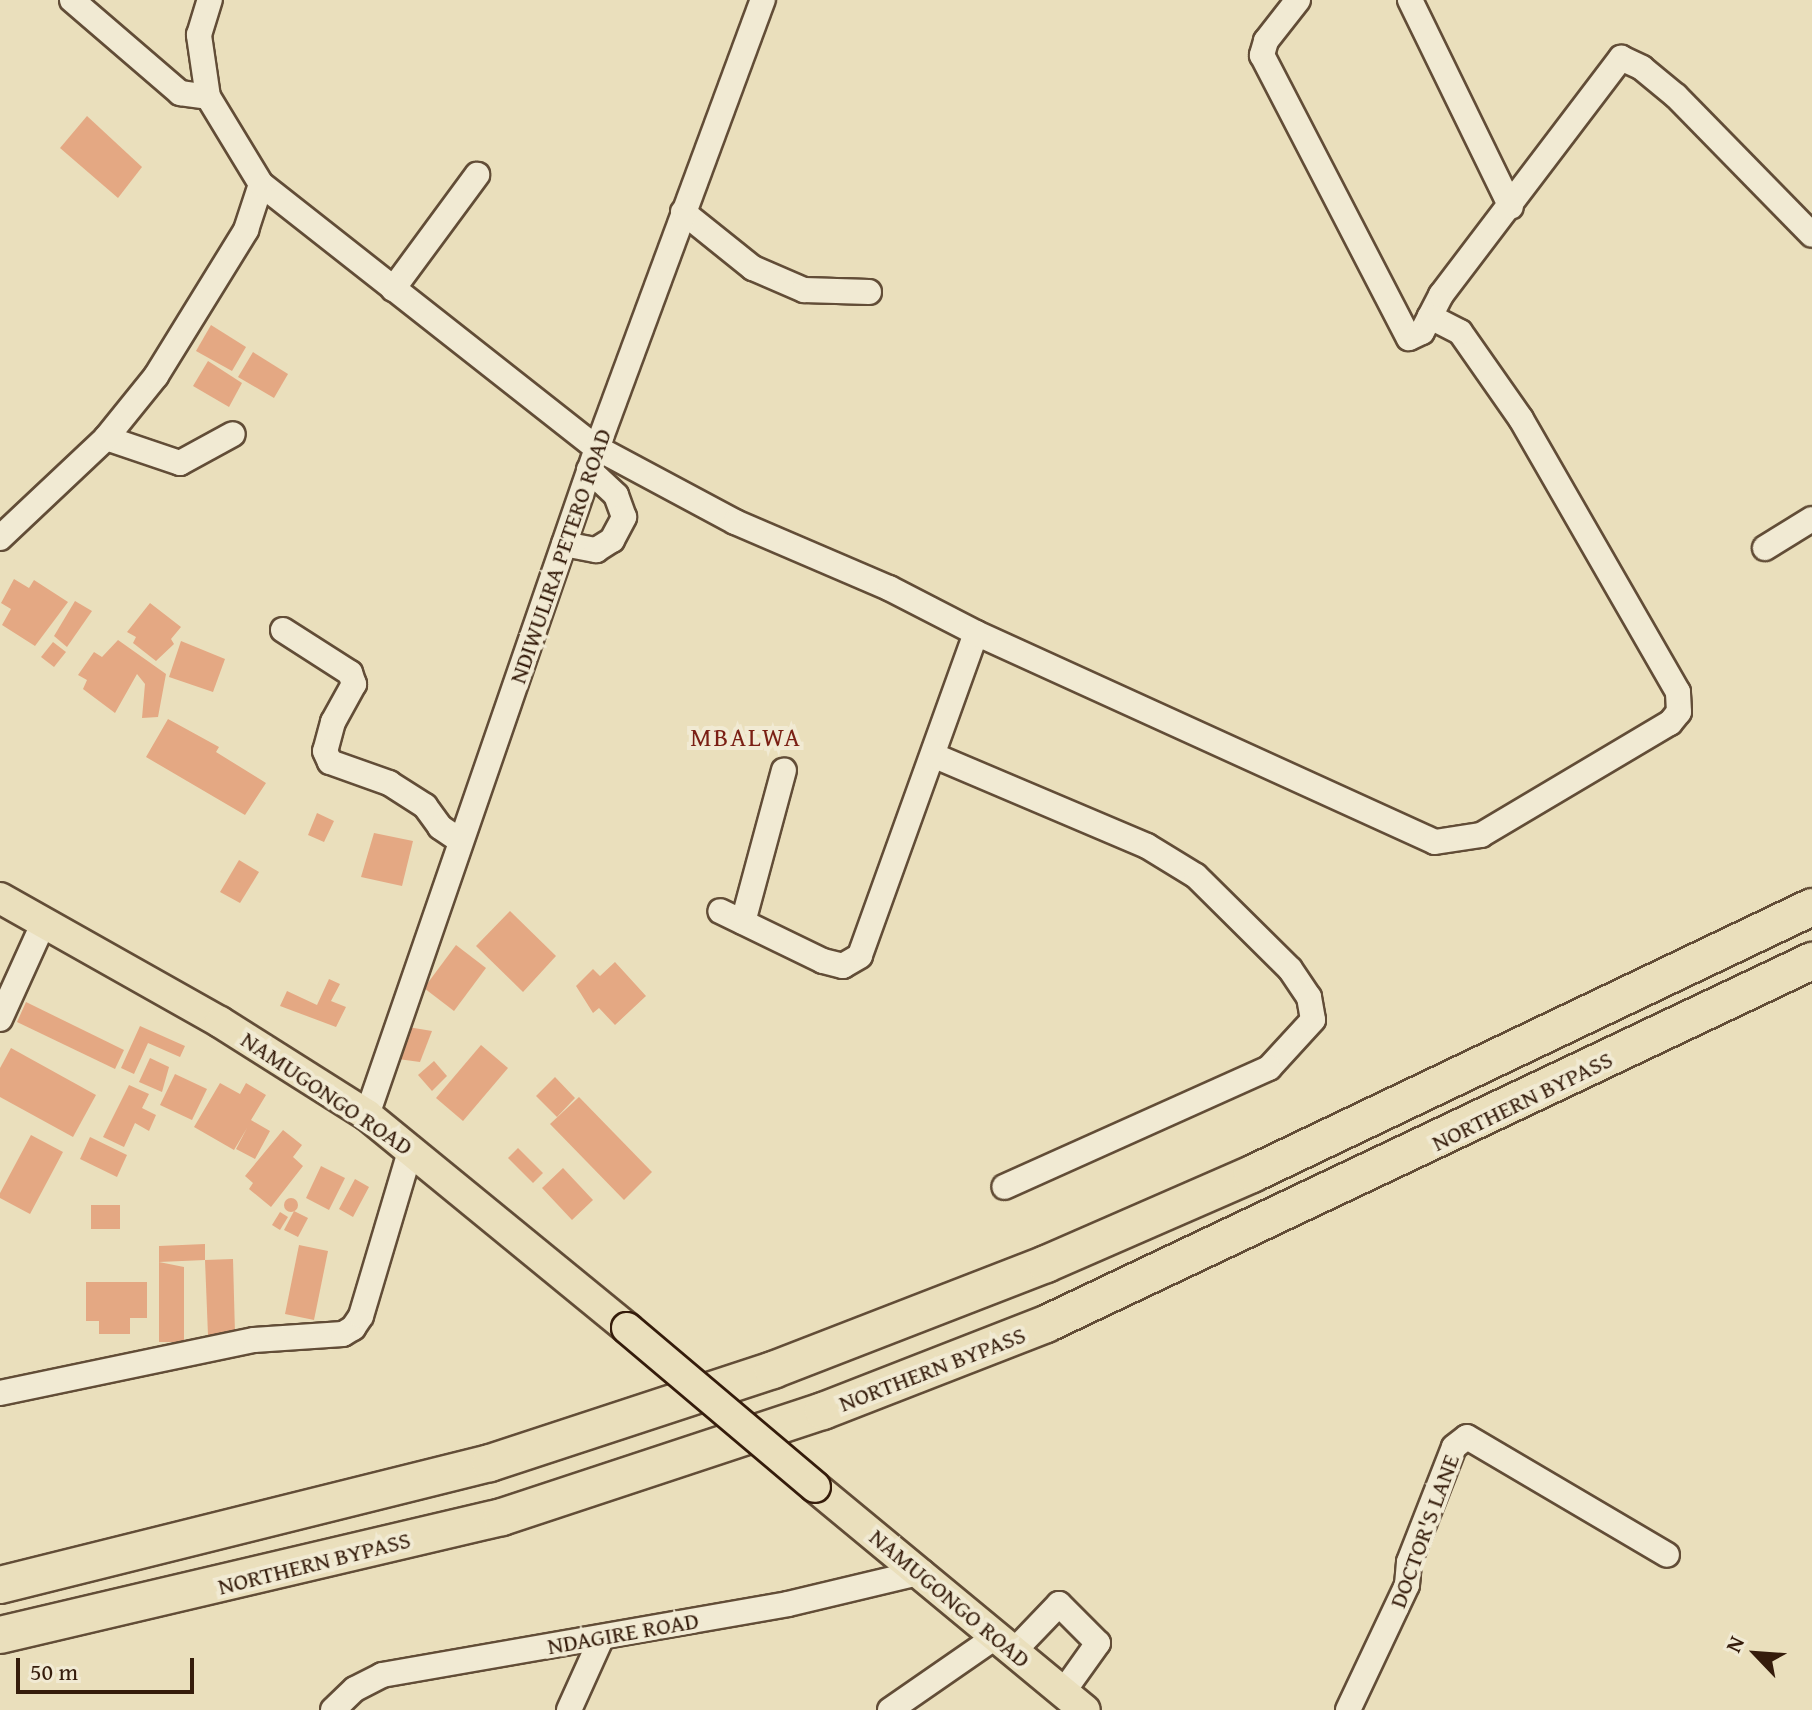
<!DOCTYPE html>
<html>
<head>
<meta charset="utf-8">
<style>
	body { margin:0 }
	#map { position:relative; width:1812px; height:1710px; overflow:hidden; background:#eadfbc; font-family:"Gentium Book Plus",serif }
	div>[style] { position:absolute }
	.building>* { inset:0; background:#e4a883 }
	.round { border-radius:50% }
	.roads { filter:drop-shadow(2px 0 #624d37) drop-shadow(-2px 0 #624d37) drop-shadow(0 2px #624d37) drop-shadow(0 -2px #624d37) }
	.minor>* { height:24px; margin:-12px; padding:0 12px; transform-origin:12px; border-radius:12px; background:#f1ead3 }
	.major>* { height:30px; margin:-15px; padding:0 15px; transform-origin:15px; border-radius:15px; background:#eadfbc }
	.highway>* { height:36px; margin:-18px; padding:0 18px; transform-origin:18px; border-radius:18px; background:#eadfbc }
	.bridges { filter:drop-shadow(2px 0 #351c0b) drop-shadow(-2px 0 #351c0b) drop-shadow(0 2px #351c0b) drop-shadow(0 -2px #351c0b) }
	.major-bridge>* { height:30px; margin:-15px; padding:0 15px; transform-origin:15px; border-radius:15px; background:#eadfbc }
	span { translate:-50% -50%; white-space:nowrap; text-align:center; line-height:1.15; -webkit-text-stroke:8px #f1ead3; paint-order:stroke }
	.street-label { font-size:24px; color:#351c0b }
	.neighbourhood-label { font-size:26px; color:#7a1f14; letter-spacing:2px }
	.north { position:absolute; left:1716px; top:1614px; width:80px; height:80px; -webkit-text-stroke:6px #f1ead3; paint-order:stroke; rotate:295deg; font-size:22px; font-weight:700; line-height:32px; text-align:center; color:#351c0b }
	.north::after { content:''; display:block; margin:auto; width:28px; height:36px; background:#351c0b; clip-path:polygon(50% 0,100% 100%,50% 72%,0 100%) }
	.scale { position:absolute; left:16px; top:1658px; width:178px; height:36px; box-sizing:border-box; border:4px solid #351c0b; border-top:0; padding-left:10px; font-size:24px; line-height:28px; white-space:nowrap; color:#351c0b; -webkit-text-stroke:6px #f1ead3; paint-order:stroke }
</style>
</head>
<body>
<div id="map">
	<div class="building">
		<i style="clip-path:polygon(87px 116px,142px 167px,118px 198px,60px 148px)"></i>
		<i style="clip-path:polygon(211px 325px,246px 347px,232px 371px,196px 351px)"></i>
		<i style="clip-path:polygon(253px 352px,288px 374px,274px 398px,238px 377px)"></i>
		<i style="clip-path:polygon(208px 361px,242px 383px,229px 407px,193px 386px)"></i>
		<i style="clip-path:polygon(14px 579px,29px 588px,34px 580px,68px 602px,35px 646px,2px 625px,11px 609px,1px 603px)"></i>
		<i style="clip-path:polygon(75px 601px,92px 611px,67px 647px,54px 636px)"></i>
		<i style="clip-path:polygon(150px 603px,181px 627px,171px 639px,174px 644px,156px 661px,133px 643px,136px 637px,127px 632px)"></i>
		<i style="clip-path:polygon(118px 640px,166px 674px,158px 717px,142px 718px,145px 684px,137px 674px,115px 713px,83px 689px,87px 680px,78px 675px,94px 652px,102px 657px)"></i>
		<i style="clip-path:polygon(181px 641px,225px 659px,213px 692px,169px 677px)"></i>
		<i style="clip-path:polygon(53px 642px,66px 652px,54px 667px,41px 657px)"></i>
		<i style="clip-path:polygon(168px 719px,219px 747px,216px 752px,266px 783px,245px 815px,146px 757px)"></i>
		<i style="clip-path:polygon(317px 813px,334px 821px,324px 842px,308px 835px)"></i>
		<i style="clip-path:polygon(374px 833px,413px 841px,402px 886px,361px 877px)"></i>
		<i style="clip-path:polygon(239px 860px,259px 872px,240px 903px,220px 892px)"></i>
		<i style="clip-path:polygon(510px 911px,556px 956px,523px 992px,476px 946px)"></i>
		<i style="clip-path:polygon(456px 945px,486px 968px,454px 1011px,424px 988px)"></i>
		<i style="clip-path:polygon(615px 962px,646px 996px,615px 1025px,599px 1008px,593px 1013px,576px 986px,593px 969px,600px 976px)"></i>
		<i style="clip-path:polygon(329px 979px,340px 984px,331px 1001px,346px 1007px,336px 1027px,280px 1006px,287px 991px,317px 1005px)"></i>
		<i style="clip-path:polygon(26px 1002px,124px 1050px,115px 1069px,17px 1022px)"></i>
		<i style="clip-path:polygon(140px 1026px,185px 1046px,180px 1057px,148px 1043px,134px 1074px,121px 1068px)"></i>
		<i style="clip-path:polygon(408px 1027px,432px 1031px,420px 1062px,398px 1059px)"></i>
		<i style="clip-path:polygon(481px 1045px,508px 1068px,463px 1121px,436px 1098px)"></i>
		<i style="clip-path:polygon(11px 1048px,96px 1095px,73px 1137px,0 1097px,0 1068px)"></i>
		<i style="clip-path:polygon(150px 1058px,169px 1067px,162px 1092px,139px 1082px)"></i>
		<i style="clip-path:polygon(434px 1061px,447px 1076px,432px 1091px,418px 1075px)"></i>
		<i style="clip-path:polygon(175px 1074px,207px 1089px,192px 1120px,160px 1105px)"></i>
		<i style="clip-path:polygon(555px 1077px,575px 1098px,557px 1117px,536px 1096px)"></i>
		<i style="clip-path:polygon(220px 1083px,240px 1094px,246px 1083px,266px 1095px,251px 1120px,270px 1131px,255px 1159px,236px 1149px,247px 1128px,234px 1150px,194px 1127px)"></i>
		<i style="clip-path:polygon(129px 1085px,149px 1094px,142px 1108px,156px 1115px,149px 1131px,135px 1123px,124px 1147px,103px 1137px)"></i>
		<i style="clip-path:polygon(579px 1097px,652px 1172px,624px 1200px,550px 1124px)"></i>
		<i style="clip-path:polygon(283px 1130px,302px 1145px,293px 1157px,303px 1166px,271px 1207px,249px 1189px,253px 1183px,245px 1176px)"></i>
		<i style="clip-path:polygon(31px 1135px,63px 1152px,30px 1214px,0 1198px,0 1193px)"></i>
		<i style="clip-path:polygon(90px 1137px,127px 1155px,117px 1177px,80px 1159px)"></i>
		<i style="clip-path:polygon(518px 1148px,543px 1173px,533px 1183px,508px 1158px)"></i>
		<i style="clip-path:polygon(321px 1166px,345px 1178px,329px 1210px,306px 1198px)"></i>
		<i style="clip-path:polygon(563px 1168px,593px 1200px,572px 1220px,542px 1188px)"></i>
		<i style="clip-path:polygon(355px 1179px,369px 1187px,353px 1217px,339px 1209px)"></i>
		<i class="round" style="left:284px;top:1198px;width:14px;height:14px"></i>
		<i style="clip-path:polygon(91px 1205px,120px 1205px,120px 1229px,91px 1229px)"></i>
		<i style="clip-path:polygon(294px 1211px,308px 1218px,298px 1237px,284px 1230px)"></i>
		<i style="clip-path:polygon(280px 1212px,288px 1217px,280px 1230px,272px 1225px)"></i>
		<i style="clip-path:polygon(205px 1244px,205px 1260px,159px 1262px,184px 1267px,184px 1342px,159px 1342px,159px 1246px)"></i>
		<i style="clip-path:polygon(299px 1245px,328px 1251px,314px 1320px,285px 1314px)"></i>
		<i style="clip-path:polygon(233px 1259px,235px 1334px,208px 1335px,205px 1260px)"></i>
		<i style="clip-path:polygon(86px 1282px,147px 1282px,147px 1318px,130px 1318px,130px 1334px,99px 1334px,99px 1321px,86px 1321px)"></i>
	</div>
	<div class="roads">
		<div class="minor">
			<i style="left:72px;top:0;width:143px;rotate:40.7deg"></i>
			<i style="left:180px;top:93px;width:28px;rotate:8deg"></i>
			<i style="left:1298px;top:0;width:52px;rotate:128deg"></i>
			<i style="left:1266px;top:41px;width:15px;rotate:106deg"></i>
			<i style="left:1262px;top:55px;width:319px;rotate:62.6deg"></i>
			<i style="left:1409px;top:338px;width:14px;rotate:-25deg"></i>
			<i style="left:1422px;top:332px;width:42px;rotate:-62.8deg"></i>
			<i style="left:1441px;top:295px;width:298px;rotate:-52.8deg"></i>
			<i style="left:1621px;top:58px;width:23px;rotate:25deg"></i>
			<i style="left:1642px;top:68px;width:44px;rotate:39.5deg"></i>
			<i style="left:1676px;top:96px;width:194px;rotate:45.6deg"></i>
			<i style="left:1410px;top:0;width:230px;rotate:64deg"></i>
			<i style="left:261px;top:184px;width:427px;rotate:38.2deg"></i>
			<i style="left:597px;top:448px;width:157px;rotate:28.2deg"></i>
			<i style="left:735px;top:522px;width:168px;rotate:23.2deg"></i>
			<i style="left:889px;top:588px;width:98px;rotate:27.3deg"></i>
			<i style="left:976px;top:633px;width:343px;rotate:109.8deg"></i>
			<i style="left:860px;top:956px;width:20px;rotate:150deg"></i>
			<i style="left:843px;top:966px;width:21px;rotate:-166deg"></i>
			<i style="left:823px;top:961px;width:114px;rotate:-154.1deg"></i>
			<i style="left:683px;top:212px;width:90px;rotate:38.7deg"></i>
			<i style="left:753px;top:268px;width:56px;rotate:23.3deg"></i>
			<i style="left:804px;top:290px;width:65px;rotate:1.8deg"></i>
			<i style="left:393px;top:289px;width:142px;rotate:-53.6deg"></i>
			<i style="left:106px;top:438px;width:78px;rotate:18.7deg"></i>
			<i style="left:180px;top:463px;width:60px;rotate:-28.7deg"></i>
			<i style="left:0;top:538px;width:146px;rotate:-43.3deg"></i>
			<i style="left:106px;top:438px;width:80px;rotate:-51.1deg"></i>
			<i style="left:156px;top:376px;width:172px;rotate:-58.3deg"></i>
			<i style="left:246px;top:230px;width:48px;rotate:-71.9deg"></i>
			<i style="left:261px;top:184px;width:102px;rotate:-121.3deg"></i>
			<i style="left:208px;top:97px;width:63px;rotate:-98.3deg"></i>
			<i style="left:199px;top:35px;width:37px;rotate:-73deg"></i>
			<i style="left:564px;top:544px;width:33px;rotate:11deg"></i>
			<i style="left:596px;top:550px;width:19px;rotate:-32deg"></i>
			<i style="left:612px;top:540px;width:26px;rotate:-62deg"></i>
			<i style="left:624px;top:517px;width:23px;rotate:-110deg"></i>
			<i style="left:616px;top:495px;width:37px;rotate:-137deg"></i>
			<i style="left:1765px;top:548px;width:55px;rotate:-31.7deg"></i>
			<i style="left:283px;top:630px;width:80px;rotate:32.7deg"></i>
			<i style="left:350px;top:673px;width:12px;rotate:70deg"></i>
			<i style="left:354px;top:684px;width:43px;rotate:118.9deg"></i>
			<i style="left:333px;top:722px;width:30px;rotate:105deg"></i>
			<i style="left:325px;top:751px;width:12px;rotate:66deg"></i>
			<i style="left:330px;top:762px;width:63px;rotate:19.6deg"></i>
			<i style="left:389px;top:783px;width:43px;rotate:32.6deg"></i>
			<i style="left:425px;top:806px;width:26px;rotate:54deg"></i>
			<i style="left:440px;top:827px;width:25px;rotate:34deg"></i>
			<i style="left:976px;top:633px;width:504px;rotate:24.48deg"></i>
			<i style="left:1435px;top:842px;width:47px;rotate:-8.7deg"></i>
			<i style="left:1481px;top:835px;width:220px;rotate:-30.7deg"></i>
			<i style="left:1670px;top:723px;width:14px;rotate:-51deg"></i>
			<i style="left:1679px;top:712px;width:20px;rotate:-93deg"></i>
			<i style="left:1678px;top:692px;width:315px;rotate:-119.9deg"></i>
			<i style="left:1521px;top:419px;width:106px;rotate:-125deg"></i>
			<i style="left:1460px;top:332px;width:34px;rotate:-153deg"></i>
			<i style="left:935px;top:756px;width:230px;rotate:23deg"></i>
			<i style="left:1147px;top:846px;width:57px;rotate:31.5deg"></i>
			<i style="left:1196px;top:876px;width:132px;rotate:44.7deg"></i>
			<i style="left:1290px;top:969px;width:34px;rotate:56deg"></i>
			<i style="left:1309px;top:997px;width:23px;rotate:80deg"></i>
			<i style="left:1313px;top:1020px;width:65px;rotate:132.5deg"></i>
			<i style="left:1269px;top:1068px;width:290px;rotate:155.8deg"></i>
			<i style="left:743px;top:922px;width:157px;rotate:-74.9deg"></i>
			<i style="left:0;top:1019px;width:107px;rotate:-65.6deg"></i>
			<i style="left:367px;top:1115px;width:706px;rotate:-70.97deg"></i>
			<i style="left:597px;top:448px;width:478px;rotate:-69.7deg"></i>
			<i style="left:0;top:1393px;width:259px;rotate:-11.8deg"></i>
			<i style="left:254px;top:1340px;width:89px;rotate:-3.9deg"></i>
			<i style="left:343px;top:1334px;width:12px;rotate:-31deg"></i>
			<i style="left:353px;top:1328px;width:14px;rotate:-56deg"></i>
			<i style="left:361px;top:1316px;width:175px;rotate:-73.4deg"></i>
			<i style="left:1014px;top:1651px;width:65px;rotate:-46.2deg"></i>
			<i style="left:1059px;top:1604px;width:55px;rotate:45deg"></i>
			<i style="left:1098px;top:1643px;width:60px;rotate:125.5deg"></i>
			<i style="left:333px;top:1710px;width:30px;rotate:-44deg"></i>
			<i style="left:355px;top:1689px;width:30px;rotate:-27deg"></i>
			<i style="left:382px;top:1675px;width:412px;rotate:-9.9deg"></i>
			<i style="left:788px;top:1604px;width:138px;rotate:-13.4deg"></i>
			<i style="left:569px;top:1710px;width:80px;rotate:-65.7deg"></i>
			<i style="left:890px;top:1710px;width:130px;rotate:-34.7deg"></i>
			<i style="left:1348px;top:1710px;width:138px;rotate:-64.7deg"></i>
			<i style="left:1407px;top:1585px;width:23px;rotate:-85deg"></i>
			<i style="left:1409px;top:1562px;width:123px;rotate:-68.6deg"></i>
			<i style="left:1454px;top:1447px;width:16px;rotate:-38deg"></i>
			<i style="left:1467px;top:1437px;width:232px;rotate:30.5deg"></i>
		</div>
		<div class="major">
			<i style="left:0;top:898px;width:253px;rotate:29.4deg"></i>
			<i style="left:220px;top:1022px;width:174px;rotate:32.3deg"></i>
			<i style="left:367px;top:1115px;width:336px;rotate:39.3deg"></i>
			<i style="left:815px;top:1487px;width:350px;rotate:39.6deg"></i>
		</div>
		<div class="highway">
			<i style="left:0;top:1585px;width:505px;rotate:-13.98deg"></i>
			<i style="left:490px;top:1463px;width:298px;rotate:-18.2deg"></i>
			<i style="left:773px;top:1370px;width:293px;rotate:-21.2deg"></i>
			<i style="left:1046px;top:1264px;width:225px;rotate:-23.6deg"></i>
			<i style="left:1252px;top:1174px;width:620px;rotate:-25.49deg"></i>
			<i style="left:0;top:1635px;width:516px;rotate:-13.23deg"></i>
			<i style="left:502px;top:1517px;width:338px;rotate:-18.3deg"></i>
			<i style="left:823px;top:1411px;width:239px;rotate:-21.3deg"></i>
			<i style="left:1046px;top:1324px;width:848px;rotate:-25.36deg"></i>
		</div>
	</div>
	<div class="bridges">
		<div class="major-bridge">
			<i style="left:627px;top:1328px;width:246px;rotate:40.2deg"></i>
		</div>
	</div>
	<div class="street-label">
		<span style="left:560px;top:556px;rotate:-71deg">NDIWULIRA PETERO ROAD</span>
		<span style="left:327px;top:1093px;rotate:34deg">NAMUGONGO ROAD</span>
		<span style="left:1522px;top:1101px;rotate:-26deg">NORTHERN BYPASS</span>
		<span style="left:932px;top:1369px;rotate:-21deg">NORTHERN BYPASS</span>
		<span style="left:1424px;top:1531px;rotate:-70deg">DOCTOR'S LANE</span>
		<span style="left:314px;top:1563px;rotate:-14deg">NORTHERN BYPASS</span>
		<span style="left:950px;top:1598px;rotate:40deg">NAMUGONGO ROAD</span>
		<span style="left:623px;top:1633px;rotate:-10deg">NDAGIRE ROAD</span>
	</div>
	<div class="neighbourhood-label">
		<span style="left:746px;top:737px">MBALWA</span>
	</div>
	<div class="north">N</div>
	<div class="scale">50 m</div>
</div>
</body>
</html>
